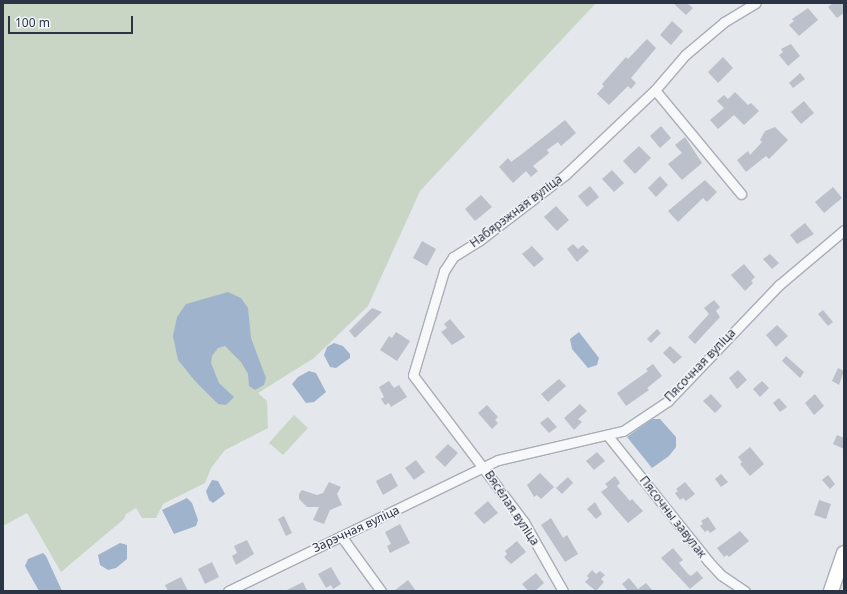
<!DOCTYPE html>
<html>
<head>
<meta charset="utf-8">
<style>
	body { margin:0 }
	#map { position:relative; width:847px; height:594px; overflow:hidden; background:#e4e7ec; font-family:"Noto Sans",sans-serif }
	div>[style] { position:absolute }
	.green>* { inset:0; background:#c9d6c5 }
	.water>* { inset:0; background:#9fb4cc }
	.building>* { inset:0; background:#bbc0ca }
	.roads { filter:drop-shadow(1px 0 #a9aeb7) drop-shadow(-1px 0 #a9aeb7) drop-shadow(0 1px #a9aeb7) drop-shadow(0 -1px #a9aeb7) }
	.street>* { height:9px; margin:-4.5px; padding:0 4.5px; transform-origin:4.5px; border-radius:4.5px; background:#f7f8fa }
	.primary>* { height:14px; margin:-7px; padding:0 7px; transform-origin:7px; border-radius:7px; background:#fff }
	span { translate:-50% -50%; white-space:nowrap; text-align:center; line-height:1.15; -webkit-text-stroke:3px #f4f6f9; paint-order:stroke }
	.street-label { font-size:12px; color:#2b3445 }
	.frame { position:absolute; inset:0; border:4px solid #2b3445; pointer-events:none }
	.scale { position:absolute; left:8px; top:16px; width:125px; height:18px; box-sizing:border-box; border:2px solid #2b3445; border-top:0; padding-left:5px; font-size:12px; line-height:14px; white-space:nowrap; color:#2b3445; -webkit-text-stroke:3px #f4f6f9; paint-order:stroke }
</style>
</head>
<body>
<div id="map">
	<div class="green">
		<i style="clip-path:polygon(3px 3px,596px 3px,420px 191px,368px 306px,314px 358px,258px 393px,267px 401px,268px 428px,225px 450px,211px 468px,205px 483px,163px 504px,156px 518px,142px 518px,136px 508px,126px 514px,124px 519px,61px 572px,27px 513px,3px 526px)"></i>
		<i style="clip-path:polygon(294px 415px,308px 428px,283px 455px,269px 443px)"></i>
	</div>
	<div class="water">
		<i style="clip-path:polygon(228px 292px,241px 298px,248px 308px,251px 338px,266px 378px,264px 385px,255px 390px,249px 386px,248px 374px,241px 362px,225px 346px,218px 348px,212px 356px,211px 363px,219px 383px,234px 397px,226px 405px,218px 404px,195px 381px,178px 360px,173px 336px,177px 317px,186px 304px)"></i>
		<i style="clip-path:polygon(579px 332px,599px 358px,597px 365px,588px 368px,572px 349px,570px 339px)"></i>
		<i style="clip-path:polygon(334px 343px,343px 346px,350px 354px,350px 358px,336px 368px,330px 367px,324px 355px,327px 347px)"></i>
		<i style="clip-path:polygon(309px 371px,316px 373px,326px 392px,314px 402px,306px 403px,292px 384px,298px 377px)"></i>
		<i style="clip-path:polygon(652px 419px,660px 419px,676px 437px,676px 447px,669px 456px,652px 468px,627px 437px)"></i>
		<i style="clip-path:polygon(212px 480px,218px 481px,225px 494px,213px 503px,209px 500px,206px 491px)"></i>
		<i style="clip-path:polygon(187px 498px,192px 503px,198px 520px,196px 526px,174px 534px,162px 510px)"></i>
		<i style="clip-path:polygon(120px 543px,127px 545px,127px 559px,116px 568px,108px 570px,100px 565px,98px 555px)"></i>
		<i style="clip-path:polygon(43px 553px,46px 556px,62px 591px,39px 591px,25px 566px,28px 559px)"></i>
	</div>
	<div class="building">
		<i style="clip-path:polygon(673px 3px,687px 3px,693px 8px,686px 15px)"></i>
		<i style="clip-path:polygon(833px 3px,844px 3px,844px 13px,837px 18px,828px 7px)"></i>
		<i style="clip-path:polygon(808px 8px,818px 20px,799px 36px,789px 25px,794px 21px,792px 19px)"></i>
		<i style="clip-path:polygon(672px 21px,683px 31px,671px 45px,660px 35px)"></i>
		<i style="clip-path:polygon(647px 39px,656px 48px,631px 78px,636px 83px,631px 89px,628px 86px,609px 105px,597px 94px,604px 86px,602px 84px,626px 57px,628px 59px)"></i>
		<i style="clip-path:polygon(791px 44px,800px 56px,788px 66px,779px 55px,783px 52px,781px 49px)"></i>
		<i style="clip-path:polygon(723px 57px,733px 68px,718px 83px,708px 72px)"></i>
		<i style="clip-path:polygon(800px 73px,805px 79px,793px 88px,789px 83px)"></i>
		<i style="clip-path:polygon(735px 92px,748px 105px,751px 103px,759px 111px,744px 125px,734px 115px,718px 129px,710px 120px,724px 108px,717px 101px,724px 95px,728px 99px)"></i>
		<i style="clip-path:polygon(804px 101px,814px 113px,801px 124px,791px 112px)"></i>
		<i style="clip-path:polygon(565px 120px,576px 133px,561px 146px,558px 142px,547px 150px,549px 153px,533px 166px,538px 171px,531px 177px,526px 171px,513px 183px,499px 167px,508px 158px,511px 162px,522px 154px)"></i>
		<i style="clip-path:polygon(661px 126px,671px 138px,660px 148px,650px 136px)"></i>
		<i style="clip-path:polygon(775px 127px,788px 140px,769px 159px,766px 156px,746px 172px,737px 160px,748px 151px,750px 155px,762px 142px,760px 140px,765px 131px)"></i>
		<i style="clip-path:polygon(685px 137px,702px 163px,682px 180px,668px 164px,682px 153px,675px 145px)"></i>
		<i style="clip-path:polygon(639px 146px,651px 158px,635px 174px,623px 161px)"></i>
		<i style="clip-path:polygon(612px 170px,624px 183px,614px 192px,602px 179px)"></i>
		<i style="clip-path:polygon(660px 176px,668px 185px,656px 197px,648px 188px)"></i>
		<i style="clip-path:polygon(705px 180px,717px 192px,707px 202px,703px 198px,678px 222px,668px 211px)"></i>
		<i style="clip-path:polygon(590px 186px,599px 197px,587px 207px,578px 196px)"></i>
		<i style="clip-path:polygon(833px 187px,842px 198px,824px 213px,815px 202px)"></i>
		<i style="clip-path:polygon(481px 195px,492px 207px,475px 221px,465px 209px)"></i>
		<i style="clip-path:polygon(556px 206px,569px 220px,557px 231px,544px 217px)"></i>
		<i style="clip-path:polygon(805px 223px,814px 234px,797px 244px,790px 235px)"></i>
		<i style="clip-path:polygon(422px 241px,436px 249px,427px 266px,413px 258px)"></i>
		<i style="clip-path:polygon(573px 244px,578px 249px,583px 245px,589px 251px,577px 262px,567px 249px)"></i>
		<i style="clip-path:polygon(532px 246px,544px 259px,534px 267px,522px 254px)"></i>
		<i style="clip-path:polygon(770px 254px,779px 263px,772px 269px,763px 259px)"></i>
		<i style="clip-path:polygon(744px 264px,755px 277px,751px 281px,753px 283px,745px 291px,731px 275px)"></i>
		<i style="clip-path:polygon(714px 300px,720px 307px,716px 311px,720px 317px,695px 344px,688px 337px,709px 314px,704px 308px)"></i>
		<i style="clip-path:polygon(372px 308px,382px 312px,355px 338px,349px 331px)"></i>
		<i style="clip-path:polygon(823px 310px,833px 322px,828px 326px,818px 314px)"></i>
		<i style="clip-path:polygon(450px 319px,465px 337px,452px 345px,441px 332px,447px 328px,444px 324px)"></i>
		<i style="clip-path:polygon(777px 325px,788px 336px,776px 347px,766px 335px)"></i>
		<i style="clip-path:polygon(657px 329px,661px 333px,651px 343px,647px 339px)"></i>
		<i style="clip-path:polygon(396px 332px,410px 341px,397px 361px,380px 350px,389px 336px,392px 338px)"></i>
		<i style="clip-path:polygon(670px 346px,682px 357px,674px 364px,663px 353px)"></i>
		<i style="clip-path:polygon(786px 356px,804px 372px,800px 378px,782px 361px)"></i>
		<i style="clip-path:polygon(653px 364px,662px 376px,647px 388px,649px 390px,626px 406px,617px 393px,648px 371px,646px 369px)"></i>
		<i style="clip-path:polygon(838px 368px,844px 371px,839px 385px,832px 381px)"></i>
		<i style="clip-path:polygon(738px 370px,747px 380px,737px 389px,729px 378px)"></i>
		<i style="clip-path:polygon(559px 379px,566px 386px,548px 402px,541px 394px)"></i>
		<i style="clip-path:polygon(389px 381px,394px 388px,399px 385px,407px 397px,391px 407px,389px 403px,385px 405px,381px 399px,384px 397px,379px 387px)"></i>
		<i style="clip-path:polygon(762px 381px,769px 388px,760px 397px,753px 389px)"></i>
		<i style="clip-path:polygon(711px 394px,722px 406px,715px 413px,703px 401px)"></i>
		<i style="clip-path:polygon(815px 394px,824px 406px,814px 415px,805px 403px)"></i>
		<i style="clip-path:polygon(779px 398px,787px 407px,780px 412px,773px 403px)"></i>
		<i style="clip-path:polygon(580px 404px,587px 411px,578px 419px,582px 422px,574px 430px,564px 418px)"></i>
		<i style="clip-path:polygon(487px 405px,498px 417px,495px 420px,498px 423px,492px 429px,478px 413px)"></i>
		<i style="clip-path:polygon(548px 417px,557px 427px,549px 433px,540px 423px)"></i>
		<i style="clip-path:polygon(837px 435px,844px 438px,844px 449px,833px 444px)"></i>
		<i style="clip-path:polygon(448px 444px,458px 453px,445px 467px,435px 457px)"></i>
		<i style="clip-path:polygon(750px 447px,764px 464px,750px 476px,740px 464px,742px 462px,738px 457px)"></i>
		<i style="clip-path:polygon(597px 452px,605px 461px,594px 470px,586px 461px)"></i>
		<i style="clip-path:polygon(416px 460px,425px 472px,414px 480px,405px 468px)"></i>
		<i style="clip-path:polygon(391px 473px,398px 486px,383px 495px,376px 481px)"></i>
		<i style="clip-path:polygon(540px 473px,554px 487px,541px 499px,537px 495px,534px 497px,527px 485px)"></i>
		<i style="clip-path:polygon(721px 474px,728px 482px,721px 487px,715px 479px)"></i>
		<i style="clip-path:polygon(828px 475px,835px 484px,830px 489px,822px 480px)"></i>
		<i style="clip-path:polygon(615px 476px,620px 483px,617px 486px,630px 501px,632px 499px,643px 511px,628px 523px,601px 492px,608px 487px,605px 484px)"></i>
		<i style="clip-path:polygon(568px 477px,573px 483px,562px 494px,556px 488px)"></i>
		<i style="clip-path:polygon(329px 482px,341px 487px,337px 494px,342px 505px,330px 510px,324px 524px,313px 520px,319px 507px,307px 507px,299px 499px,299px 494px,302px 490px,317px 495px,323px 493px)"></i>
		<i style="clip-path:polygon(685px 482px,695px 494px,686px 501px,683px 498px,680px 500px,675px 493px,678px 491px,676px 489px)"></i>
		<i style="clip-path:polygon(819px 500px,831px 504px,826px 519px,814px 515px)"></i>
		<i style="clip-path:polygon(488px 501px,498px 513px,484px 524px,474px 513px)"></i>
		<i style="clip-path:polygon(595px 502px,602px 514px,596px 519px,587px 509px)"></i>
		<i style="clip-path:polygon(284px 516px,292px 533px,286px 536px,278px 519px)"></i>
		<i style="clip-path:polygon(708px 517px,716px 529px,710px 533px,708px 530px,705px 532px,700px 526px,703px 524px,701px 521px)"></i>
		<i style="clip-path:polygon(551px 518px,563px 538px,567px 535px,578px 554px,565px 562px,541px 525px)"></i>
		<i style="clip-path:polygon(400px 524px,410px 543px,390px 553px,387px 546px,391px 544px,385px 532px)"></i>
		<i style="clip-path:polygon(740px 531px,749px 541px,729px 557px,727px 555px,724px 557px,717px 548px)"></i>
		<i style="clip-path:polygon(247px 540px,254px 554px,236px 565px,232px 556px,237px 553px,234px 546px)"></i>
		<i style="clip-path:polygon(517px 541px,526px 552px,511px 564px,504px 557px,507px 554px,505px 551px)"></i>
		<i style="clip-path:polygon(673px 548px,683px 560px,679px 563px,688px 574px,691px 576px,697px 571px,703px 578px,690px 589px,661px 558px)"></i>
		<i style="clip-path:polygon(212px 562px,219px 577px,205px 584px,198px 569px)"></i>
		<i style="clip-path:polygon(331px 567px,341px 584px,333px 589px,331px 585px,326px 588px,318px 574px)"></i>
		<i style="clip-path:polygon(592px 570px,596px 574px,600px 571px,605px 575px,601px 579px,604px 582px,596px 591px,585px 582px,589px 578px,587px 576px)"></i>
		<i style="clip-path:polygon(536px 573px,544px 583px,535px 591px,528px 591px,522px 584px)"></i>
		<i style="clip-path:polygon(181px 577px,188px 591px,168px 591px,165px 585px)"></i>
		<i style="clip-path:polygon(629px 578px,638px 589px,646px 583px,653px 591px,628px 591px,622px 584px)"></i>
		<i style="clip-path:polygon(408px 580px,416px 591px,394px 591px)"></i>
		<i style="clip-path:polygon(303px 582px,307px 591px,285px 591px)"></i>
	</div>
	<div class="roads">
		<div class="street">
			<i style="left:655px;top:90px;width:135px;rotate:50.4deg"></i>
			<i style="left:608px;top:436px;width:160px;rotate:51.3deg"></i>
			<i style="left:708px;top:561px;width:19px;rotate:47deg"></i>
			<i style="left:721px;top:575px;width:29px;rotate:34deg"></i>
			<i style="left:341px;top:536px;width:68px;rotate:54deg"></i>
			<i style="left:228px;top:591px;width:300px;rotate:-25.9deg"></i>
			<i style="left:498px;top:460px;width:128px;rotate:-13.1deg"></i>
			<i style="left:623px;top:431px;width:54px;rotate:-33.7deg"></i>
			<i style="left:668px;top:401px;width:161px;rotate:-46.3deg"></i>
			<i style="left:779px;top:285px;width:85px;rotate:-40.2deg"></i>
			<i style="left:563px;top:591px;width:79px;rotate:-119.5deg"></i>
			<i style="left:524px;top:522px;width:184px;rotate:-127.1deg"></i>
			<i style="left:413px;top:375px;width:109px;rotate:-73.4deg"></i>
			<i style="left:444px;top:271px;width:17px;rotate:-57deg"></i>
			<i style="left:453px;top:257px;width:32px;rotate:-32deg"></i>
			<i style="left:480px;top:240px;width:107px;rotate:-37.4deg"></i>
			<i style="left:565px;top:175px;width:124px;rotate:-43.4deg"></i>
			<i style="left:655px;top:90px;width:46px;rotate:-49.4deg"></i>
			<i style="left:685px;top:55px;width:51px;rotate:-40.2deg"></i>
			<i style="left:724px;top:22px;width:37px;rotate:-31deg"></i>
		</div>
		<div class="primary">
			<i style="left:831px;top:591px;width:40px;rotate:-71.1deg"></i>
		</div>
	</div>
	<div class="street-label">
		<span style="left:516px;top:211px;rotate:-37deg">Набярэжная вуліца</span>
		<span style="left:700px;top:365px;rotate:-46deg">Пясочная вуліца</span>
		<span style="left:512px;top:508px;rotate:56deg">Вясёлая вуліца</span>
		<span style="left:673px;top:517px;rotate:52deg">Пясочны завулак</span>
		<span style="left:356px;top:529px;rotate:-25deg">Зарэчная вуліца</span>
	</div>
	<div class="frame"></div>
	<div class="scale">100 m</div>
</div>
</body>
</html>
